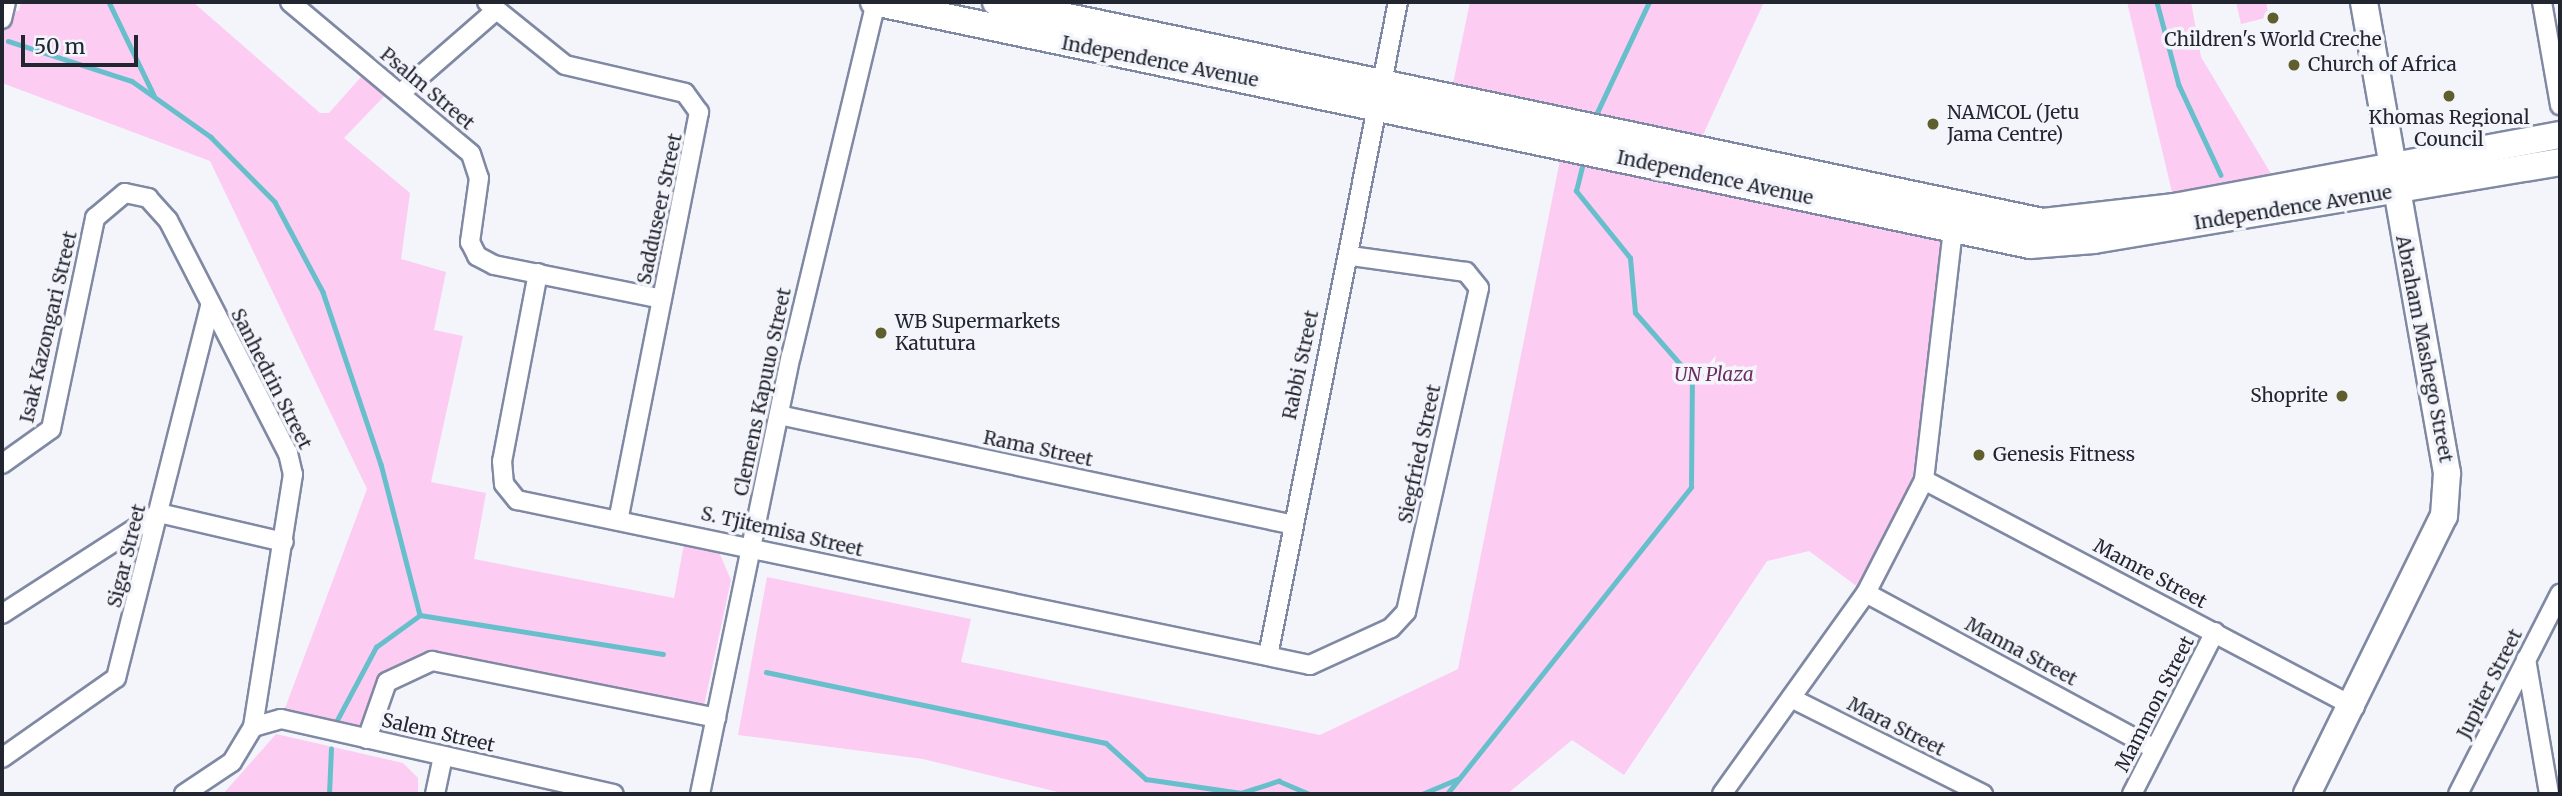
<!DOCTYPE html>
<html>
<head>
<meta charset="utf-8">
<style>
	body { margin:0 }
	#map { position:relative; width:2562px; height:796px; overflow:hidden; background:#f3f5fb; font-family:Merriweather,serif }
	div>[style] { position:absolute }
	.green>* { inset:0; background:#fcccf2 }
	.stream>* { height:4.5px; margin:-2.25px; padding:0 2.25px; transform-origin:2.25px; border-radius:2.25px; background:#66bfca }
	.roads { filter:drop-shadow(2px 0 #8089a3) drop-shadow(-2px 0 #8089a3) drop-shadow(0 2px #8089a3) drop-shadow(0 -2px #8089a3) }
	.minor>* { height:18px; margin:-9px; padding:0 9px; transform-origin:9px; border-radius:9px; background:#fff }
	.secondary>* { height:26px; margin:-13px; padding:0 13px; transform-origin:13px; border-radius:13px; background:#fff }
	.dots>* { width:19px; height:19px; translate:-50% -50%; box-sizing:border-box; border:4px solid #f3f5fb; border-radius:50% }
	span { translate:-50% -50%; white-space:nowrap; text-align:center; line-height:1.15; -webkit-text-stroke:7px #f3f5fb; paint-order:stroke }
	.poi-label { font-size:19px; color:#222630 }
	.left { translate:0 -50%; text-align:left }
	.right { translate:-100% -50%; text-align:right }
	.street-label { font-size:19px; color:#222630 }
	.park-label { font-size:19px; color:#6c2c64; font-style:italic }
	.frame { position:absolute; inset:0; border:4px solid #222630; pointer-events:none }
	.scale { position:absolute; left:21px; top:35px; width:117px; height:32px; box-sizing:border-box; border:4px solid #222630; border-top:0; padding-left:9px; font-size:21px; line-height:24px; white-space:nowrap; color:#222630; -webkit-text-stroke:5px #f3f5fb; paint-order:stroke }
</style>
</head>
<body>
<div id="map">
	<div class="green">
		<i style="clip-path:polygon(21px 2px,193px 2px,320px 113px,329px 113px,369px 68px,393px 87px,344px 138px,410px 193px,401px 259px,446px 272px,434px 330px,463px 336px,431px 482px,486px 493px,474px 559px,674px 598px,684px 544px,719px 552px,731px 580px,702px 715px,432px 661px,398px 673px,367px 739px,281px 719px,367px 489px,210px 161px,2px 83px,2px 9px,19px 11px)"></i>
		<i style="clip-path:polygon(1470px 2px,1764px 2px,1696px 150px,1450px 98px)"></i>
		<i style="clip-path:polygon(2127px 2px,2191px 2px,2201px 57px,2279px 187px,2175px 205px)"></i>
		<i style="clip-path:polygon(2236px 2px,2266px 2px,2269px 17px,2241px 24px)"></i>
		<i style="clip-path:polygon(1563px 145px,1952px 229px,1927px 467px,1866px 593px,1809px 551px,1767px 561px,1624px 775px,1572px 740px,1507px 794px,1066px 794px,923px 759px,738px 735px,767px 577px,971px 619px,961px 662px,1320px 735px,1458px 669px)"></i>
		<i style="clip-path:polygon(276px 734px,403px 763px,418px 778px,418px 794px,223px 794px)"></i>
	</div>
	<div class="stream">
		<i style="left:109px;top:2px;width:103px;rotate:64.2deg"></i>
		<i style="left:2157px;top:2px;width:86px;rotate:75.2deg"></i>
		<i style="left:2179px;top:85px;width:99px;rotate:65deg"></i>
		<i style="left:8px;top:41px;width:130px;rotate:17.9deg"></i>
		<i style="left:132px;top:81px;width:97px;rotate:35.3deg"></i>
		<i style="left:211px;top:137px;width:91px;rotate:45.4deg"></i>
		<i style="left:275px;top:202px;width:102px;rotate:61.9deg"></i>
		<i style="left:323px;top:292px;width:182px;rotate:71.4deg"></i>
		<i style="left:381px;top:464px;width:156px;rotate:75.5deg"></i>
		<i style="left:1594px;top:119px;width:129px;rotate:-64.8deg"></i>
		<i style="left:766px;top:672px;width:347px;rotate:11.8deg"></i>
		<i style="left:1106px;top:743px;width:54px;rotate:42deg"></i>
		<i style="left:1146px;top:779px;width:96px;rotate:8.4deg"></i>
		<i style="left:1241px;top:793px;width:40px;rotate:-18deg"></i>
		<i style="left:1279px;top:781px;width:34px;rotate:23deg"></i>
		<i style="left:336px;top:722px;width:85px;rotate:-61.9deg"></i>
		<i style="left:376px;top:647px;width:54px;rotate:-36deg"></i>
		<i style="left:420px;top:615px;width:246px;rotate:9.1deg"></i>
		<i style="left:329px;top:794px;width:45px;rotate:-87.5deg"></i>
		<i style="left:1422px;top:794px;width:38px;rotate:-23deg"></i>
		<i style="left:1447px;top:794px;width:392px;rotate:-51.5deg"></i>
		<i style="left:1691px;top:487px;width:109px;rotate:-89.5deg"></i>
		<i style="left:1692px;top:378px;width:86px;rotate:-131.2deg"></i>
		<i style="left:1635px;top:313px;width:55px;rotate:-95.2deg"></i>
		<i style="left:1630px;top:258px;width:86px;rotate:-128.9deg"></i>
		<i style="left:1576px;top:191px;width:30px;rotate:-76deg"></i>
	</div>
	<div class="roads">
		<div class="minor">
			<i style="left:290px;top:2px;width:236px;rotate:40deg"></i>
			<i style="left:471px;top:154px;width:25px;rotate:72deg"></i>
			<i style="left:479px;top:178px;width:65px;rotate:98deg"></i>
			<i style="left:470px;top:242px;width:16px;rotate:63deg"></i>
			<i style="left:477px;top:256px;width:19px;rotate:28deg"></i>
			<i style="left:494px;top:265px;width:171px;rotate:11.4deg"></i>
			<i style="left:487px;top:2px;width:100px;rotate:38.9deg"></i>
			<i style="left:565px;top:65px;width:123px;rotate:13.1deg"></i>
			<i style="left:685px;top:93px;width:24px;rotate:54deg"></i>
			<i style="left:699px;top:112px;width:412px;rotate:101.2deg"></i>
			<i style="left:2542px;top:2px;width:105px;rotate:80.1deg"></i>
			<i style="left:2px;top:19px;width:17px;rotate:-77deg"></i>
			<i style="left:401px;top:93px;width:126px;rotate:-41.1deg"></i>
			<i style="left:538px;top:273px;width:191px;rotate:100.8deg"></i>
			<i style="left:502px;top:461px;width:23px;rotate:85deg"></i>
			<i style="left:504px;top:484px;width:21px;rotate:51deg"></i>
			<i style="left:517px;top:500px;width:810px;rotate:11.75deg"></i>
			<i style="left:1310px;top:665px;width:89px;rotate:-24.6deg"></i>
			<i style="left:1391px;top:628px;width:22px;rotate:-47deg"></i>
			<i style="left:1406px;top:612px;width:332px;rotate:-77.3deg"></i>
			<i style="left:1479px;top:288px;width:21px;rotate:-129deg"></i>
			<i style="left:1466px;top:272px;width:117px;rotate:-172.1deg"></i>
			<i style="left:779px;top:415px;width:522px;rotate:12.06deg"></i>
			<i style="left:2px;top:464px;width:60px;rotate:-35.5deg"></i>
			<i style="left:51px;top:429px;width:216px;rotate:-78.2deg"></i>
			<i style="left:95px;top:218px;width:39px;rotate:-40deg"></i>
			<i style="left:125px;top:193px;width:24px;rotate:12deg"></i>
			<i style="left:148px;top:198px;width:30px;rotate:48deg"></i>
			<i style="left:168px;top:220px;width:262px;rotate:62.8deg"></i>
			<i style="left:288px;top:453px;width:22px;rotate:77deg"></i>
			<i style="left:293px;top:474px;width:256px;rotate:99deg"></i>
			<i style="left:253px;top:727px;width:41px;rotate:121deg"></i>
			<i style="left:232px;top:762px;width:58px;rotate:146.3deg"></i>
			<i style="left:1924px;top:480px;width:487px;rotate:27.8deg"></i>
			<i style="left:1866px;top:593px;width:328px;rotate:28.4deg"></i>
			<i style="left:2px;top:614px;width:187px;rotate:-32.8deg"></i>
			<i style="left:159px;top:513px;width:128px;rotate:13.1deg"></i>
			<i style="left:1268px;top:656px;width:667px;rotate:-78.76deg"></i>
			<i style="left:2526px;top:659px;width:137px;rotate:80.3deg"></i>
			<i style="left:1791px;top:698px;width:215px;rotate:26.6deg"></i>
			<i style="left:253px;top:727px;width:29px;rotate:-16deg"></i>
			<i style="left:281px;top:719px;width:341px;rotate:12.7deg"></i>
			<i style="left:367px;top:739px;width:60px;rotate:-70.7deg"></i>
			<i style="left:387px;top:682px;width:50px;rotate:-25deg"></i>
			<i style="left:432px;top:661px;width:290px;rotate:11.3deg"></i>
			<i style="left:2px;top:758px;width:139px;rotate:-35.1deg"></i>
			<i style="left:116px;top:678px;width:383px;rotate:-75.8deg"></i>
			<i style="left:435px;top:794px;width:39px;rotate:-78deg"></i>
			<i style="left:700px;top:794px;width:447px;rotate:-78.3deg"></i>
			<i style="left:791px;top:356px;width:364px;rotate:-76.5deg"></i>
			<i style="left:1722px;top:794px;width:247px;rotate:-54.4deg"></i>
			<i style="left:1866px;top:593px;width:127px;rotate:-62.8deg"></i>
			<i style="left:1924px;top:480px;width:262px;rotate:-83.4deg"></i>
			<i style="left:2132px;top:794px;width:182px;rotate:-62.9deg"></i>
			<i style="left:2458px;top:794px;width:225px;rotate:-63deg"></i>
		</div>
		<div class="secondary">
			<i style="left:874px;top:2px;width:1181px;rotate:11.87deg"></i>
			<i style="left:2030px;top:245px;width:64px;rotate:-4.5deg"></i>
			<i style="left:2094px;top:240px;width:472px;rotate:-9.5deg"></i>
			<i style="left:996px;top:2px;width:1070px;rotate:11.87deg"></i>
			<i style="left:2043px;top:222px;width:133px;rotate:-6.5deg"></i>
			<i style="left:2175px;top:207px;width:392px;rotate:-10.6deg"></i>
			<i style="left:2307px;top:794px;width:310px;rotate:-63.8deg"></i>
			<i style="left:2444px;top:516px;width:43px;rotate:-86deg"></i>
			<i style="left:2447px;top:473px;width:478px;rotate:-100deg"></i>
		</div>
	</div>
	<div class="dots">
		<i style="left:2273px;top:18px;background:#5e5f2c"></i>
		<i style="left:2294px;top:65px;background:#5e5f2c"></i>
		<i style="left:2449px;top:96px;background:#5e5f2c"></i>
		<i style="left:1933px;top:124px;background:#5e5f2c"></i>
		<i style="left:881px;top:333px;background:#5e5f2c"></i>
		<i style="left:2342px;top:396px;background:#5e5f2c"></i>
		<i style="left:1979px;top:455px;background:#5e5f2c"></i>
	</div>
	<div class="poi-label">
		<span style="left:2273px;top:40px">Children's World Creche</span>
		<span class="left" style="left:2308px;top:65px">Church of Africa</span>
		<span class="left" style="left:1947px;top:124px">NAMCOL (Jetu<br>Jama Centre)</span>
		<span style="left:2449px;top:129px">Khomas Regional<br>Council</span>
		<span class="left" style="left:895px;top:333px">WB Supermarkets<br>Katutura</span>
		<span class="right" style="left:2328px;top:396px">Shoprite</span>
		<span class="left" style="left:1993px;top:455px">Genesis Fitness</span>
	</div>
	<div class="street-label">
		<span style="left:1160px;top:62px;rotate:11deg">Independence Avenue</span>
		<span style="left:427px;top:89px;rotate:40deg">Psalm Street</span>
		<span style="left:1715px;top:178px;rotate:12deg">Independence Avenue</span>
		<span style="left:2293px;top:208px;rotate:-9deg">Independence Avenue</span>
		<span style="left:660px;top:209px;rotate:-78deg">Sadduseer Street</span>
		<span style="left:49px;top:327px;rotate:-77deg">Isak Kazongari Street</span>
		<span style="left:2424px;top:349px;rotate:79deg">Abraham Mashego Street</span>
		<span style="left:1301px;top:365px;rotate:-78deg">Rabbi Street</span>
		<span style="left:271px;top:379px;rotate:63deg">Sanhedrin Street</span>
		<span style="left:763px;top:392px;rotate:-78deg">Clemens Kapuuo Street</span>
		<span style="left:1038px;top:449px;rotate:12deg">Rama Street</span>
		<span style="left:1420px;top:454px;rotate:-78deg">Siegfried Street</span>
		<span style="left:782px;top:532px;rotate:13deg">S. Tjitemisa Street</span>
		<span style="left:127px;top:556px;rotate:-76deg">Sigar Street</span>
		<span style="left:2150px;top:574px;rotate:28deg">Mamre Street</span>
		<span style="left:2021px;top:652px;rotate:28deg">Manna Street</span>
		<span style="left:2490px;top:684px;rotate:-63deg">Jupiter Street</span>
		<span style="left:2155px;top:704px;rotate:-63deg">Mammon Street</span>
		<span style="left:1896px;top:727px;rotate:27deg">Mara Street</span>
		<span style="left:438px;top:733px;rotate:13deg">Salem Street</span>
	</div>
	<div class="park-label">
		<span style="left:1714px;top:375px">UN Plaza</span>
	</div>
	<div class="frame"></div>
	<div class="scale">50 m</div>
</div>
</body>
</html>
